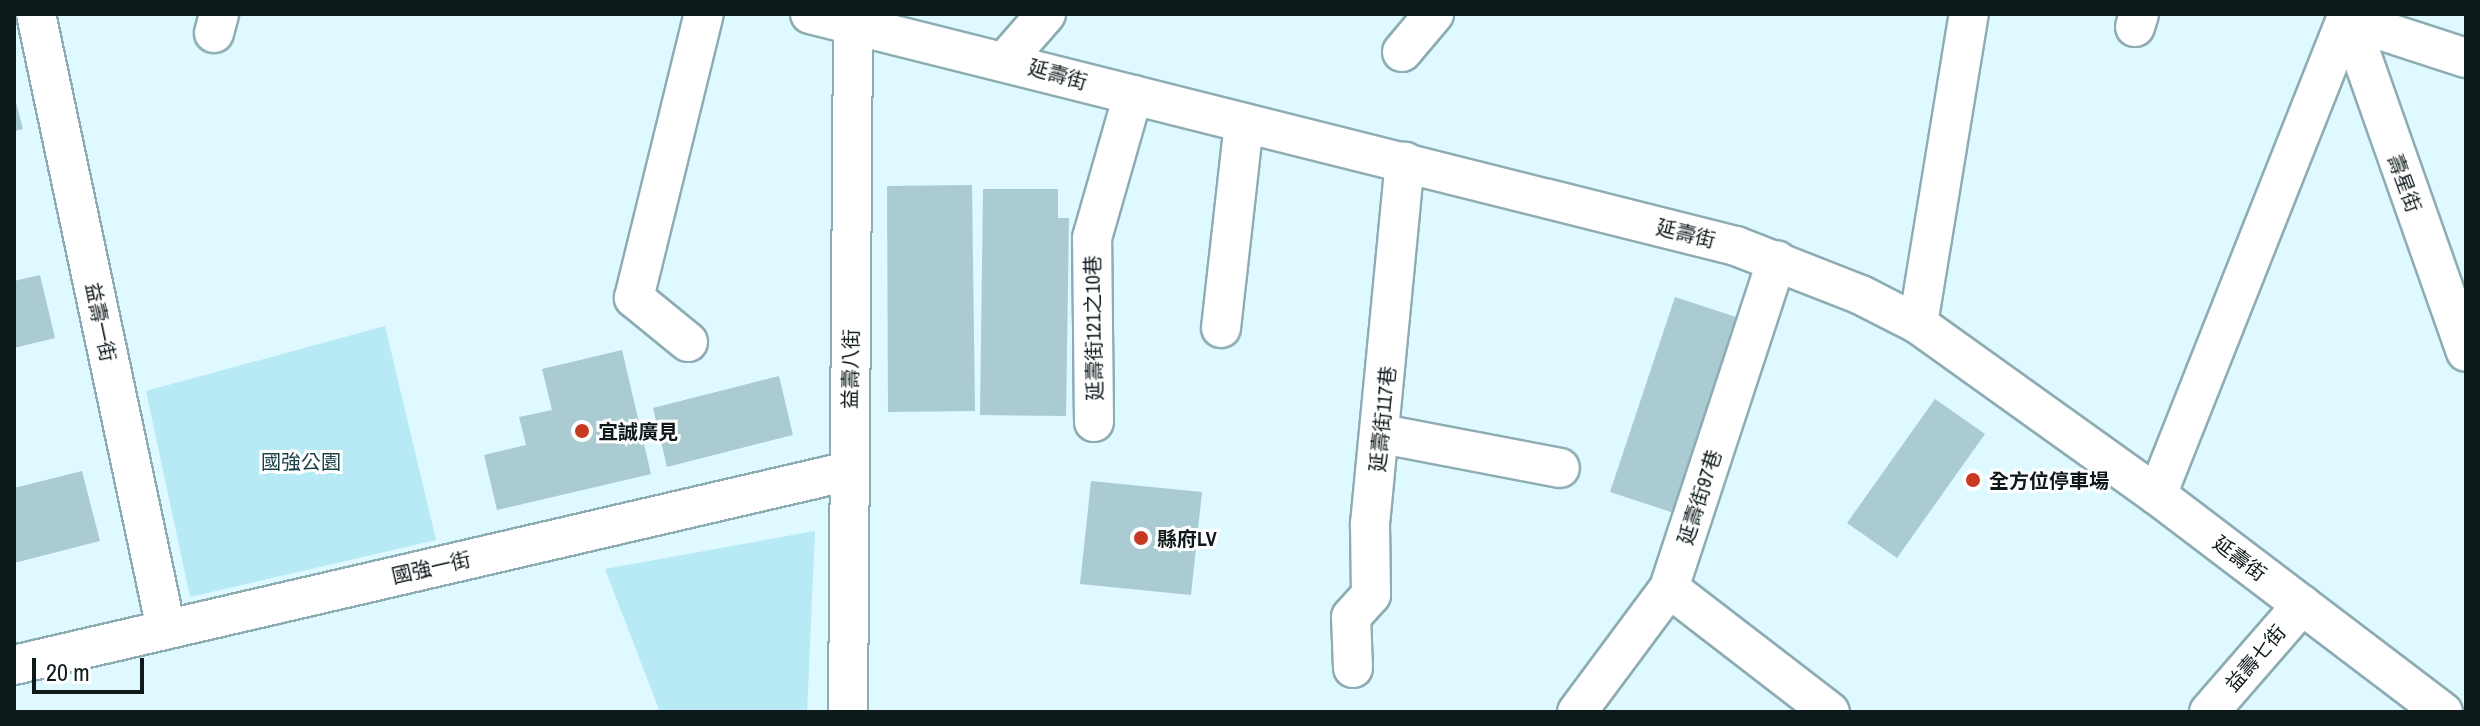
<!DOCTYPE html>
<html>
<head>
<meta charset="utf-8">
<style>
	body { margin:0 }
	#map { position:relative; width:2480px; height:726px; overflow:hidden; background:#def9ff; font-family:"Archivo Narrow","Noto Sans TC",sans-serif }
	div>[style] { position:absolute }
	.green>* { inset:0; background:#b7eaf5 }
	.building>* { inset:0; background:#abcbd2 }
	.roads { filter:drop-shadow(2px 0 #8dacb3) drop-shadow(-2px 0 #8dacb3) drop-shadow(0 2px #8dacb3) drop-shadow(0 -2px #8dacb3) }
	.minor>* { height:38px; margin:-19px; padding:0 19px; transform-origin:19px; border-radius:19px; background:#fff }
	.dots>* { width:22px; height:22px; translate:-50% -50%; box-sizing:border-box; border:4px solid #fff; border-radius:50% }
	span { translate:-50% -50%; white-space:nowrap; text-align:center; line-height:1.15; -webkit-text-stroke:6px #fff; paint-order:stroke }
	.street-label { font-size:20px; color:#0d191b }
	.poi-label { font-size:20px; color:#0d191b; font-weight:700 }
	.left { translate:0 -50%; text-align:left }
	.park-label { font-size:20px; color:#1d4149 }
	.frame { position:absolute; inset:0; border:16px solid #0d191b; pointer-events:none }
	.scale { position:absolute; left:32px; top:658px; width:112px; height:36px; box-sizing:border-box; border:4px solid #0d191b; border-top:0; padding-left:10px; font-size:24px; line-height:28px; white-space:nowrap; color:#0d191b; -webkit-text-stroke:6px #fff; paint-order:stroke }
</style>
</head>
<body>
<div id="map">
	<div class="green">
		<i style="clip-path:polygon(385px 326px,436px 540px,190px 597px,146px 391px)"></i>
		<i style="clip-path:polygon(815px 531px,807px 712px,660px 712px,605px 569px)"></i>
	</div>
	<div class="building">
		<i style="clip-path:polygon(14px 95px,23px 129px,14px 131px)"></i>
		<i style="clip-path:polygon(972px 185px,975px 411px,888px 412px,887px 186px)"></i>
		<i style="clip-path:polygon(983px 189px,1058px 189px,1058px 218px,1069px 218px,1066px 416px,980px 415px)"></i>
		<i style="clip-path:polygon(40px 275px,55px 338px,14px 348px,14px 281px)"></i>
		<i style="clip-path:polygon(1675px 297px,1739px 318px,1674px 513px,1610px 492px)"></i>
		<i style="clip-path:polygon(622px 350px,651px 474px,497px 510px,484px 455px,526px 445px,519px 417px,552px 410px,542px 369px)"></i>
		<i style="clip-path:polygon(779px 376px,793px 435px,667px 467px,653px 408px)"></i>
		<i style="clip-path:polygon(1935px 399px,1985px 434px,1897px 558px,1847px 523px)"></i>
		<i style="clip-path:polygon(82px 471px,100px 541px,14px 563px,14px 488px)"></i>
		<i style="clip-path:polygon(1091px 481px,1202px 492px,1191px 595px,1080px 584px)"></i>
	</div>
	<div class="roads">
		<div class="minor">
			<i style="left:36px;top:14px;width:629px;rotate:78.06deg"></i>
			<i style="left:810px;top:14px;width:955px;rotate:14.07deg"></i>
			<i style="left:1736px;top:246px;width:134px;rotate:21.4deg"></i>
			<i style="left:1861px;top:295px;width:64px;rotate:27deg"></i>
			<i style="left:1918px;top:324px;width:294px;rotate:35.6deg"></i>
			<i style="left:2157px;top:495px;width:359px;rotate:37.2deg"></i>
			<i style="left:2347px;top:14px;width:358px;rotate:70.6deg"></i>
			<i style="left:2135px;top:27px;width:14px;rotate:-73deg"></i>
			<i style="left:214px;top:33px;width:20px;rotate:-75deg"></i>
			<i style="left:1402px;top:52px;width:50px;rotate:-49.9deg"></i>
			<i style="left:1006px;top:60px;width:61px;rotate:-49deg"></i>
			<i style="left:1918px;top:324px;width:314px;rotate:-80.7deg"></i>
			<i style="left:1221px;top:328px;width:206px;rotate:-83.6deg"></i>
			<i style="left:688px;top:342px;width:70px;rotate:-140.8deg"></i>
			<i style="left:634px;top:298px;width:292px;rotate:-76.2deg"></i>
			<i style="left:1094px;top:422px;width:184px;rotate:-90.6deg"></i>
			<i style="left:1092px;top:238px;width:149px;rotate:-74deg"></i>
			<i style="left:1382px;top:434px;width:181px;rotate:10.8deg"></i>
			<i style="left:2157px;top:495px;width:512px;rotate:-68.34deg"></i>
			<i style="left:2346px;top:19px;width:126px;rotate:18deg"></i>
			<i style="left:1669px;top:588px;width:203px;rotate:37.6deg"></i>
			<i style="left:14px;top:665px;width:857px;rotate:-13.08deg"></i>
			<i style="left:1353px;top:668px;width:51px;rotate:-92.2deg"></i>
			<i style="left:1351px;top:617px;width:30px;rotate:-48deg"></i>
			<i style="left:1371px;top:595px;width:71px;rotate:-90.8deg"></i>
			<i style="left:1370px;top:524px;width:364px;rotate:-84.5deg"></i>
			<i style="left:848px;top:712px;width:687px;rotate:-89.58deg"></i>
			<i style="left:1577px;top:712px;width:154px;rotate:-53.4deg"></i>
			<i style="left:1669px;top:588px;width:345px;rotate:-71.8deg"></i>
			<i style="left:2209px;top:712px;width:142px;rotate:-49deg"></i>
		</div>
	</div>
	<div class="dots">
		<i style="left:582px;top:431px;background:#c53a21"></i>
		<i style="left:1973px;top:480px;background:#c53a21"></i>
		<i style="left:1141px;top:538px;background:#c53a21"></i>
	</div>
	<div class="street-label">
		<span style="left:1058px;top:74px;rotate:16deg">延壽街</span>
		<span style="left:2405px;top:183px;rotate:70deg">壽星街</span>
		<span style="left:1686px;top:233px;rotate:14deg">延壽街</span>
		<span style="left:101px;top:322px;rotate:78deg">益壽一街</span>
		<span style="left:1093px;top:328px;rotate:-91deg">延壽街121之10巷</span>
		<span style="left:850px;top:369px;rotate:-89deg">益壽八街</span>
		<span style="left:1382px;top:419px;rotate:-84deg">延壽街117巷</span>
		<span style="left:1699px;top:497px;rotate:-72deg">延壽街97巷</span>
		<span style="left:2240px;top:558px;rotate:37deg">延壽街</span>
		<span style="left:431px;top:567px;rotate:-13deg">國強一街</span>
		<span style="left:2255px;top:658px;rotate:-49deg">益壽七街</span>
	</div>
	<div class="poi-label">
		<span class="left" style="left:598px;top:431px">宜誠廣見</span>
		<span class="left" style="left:1989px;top:480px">全方位停車場</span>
		<span class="left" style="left:1157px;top:538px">縣府LV</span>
	</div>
	<div class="park-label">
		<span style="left:301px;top:461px">國強公園</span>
	</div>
	<div class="frame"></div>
	<div class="scale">20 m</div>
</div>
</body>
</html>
